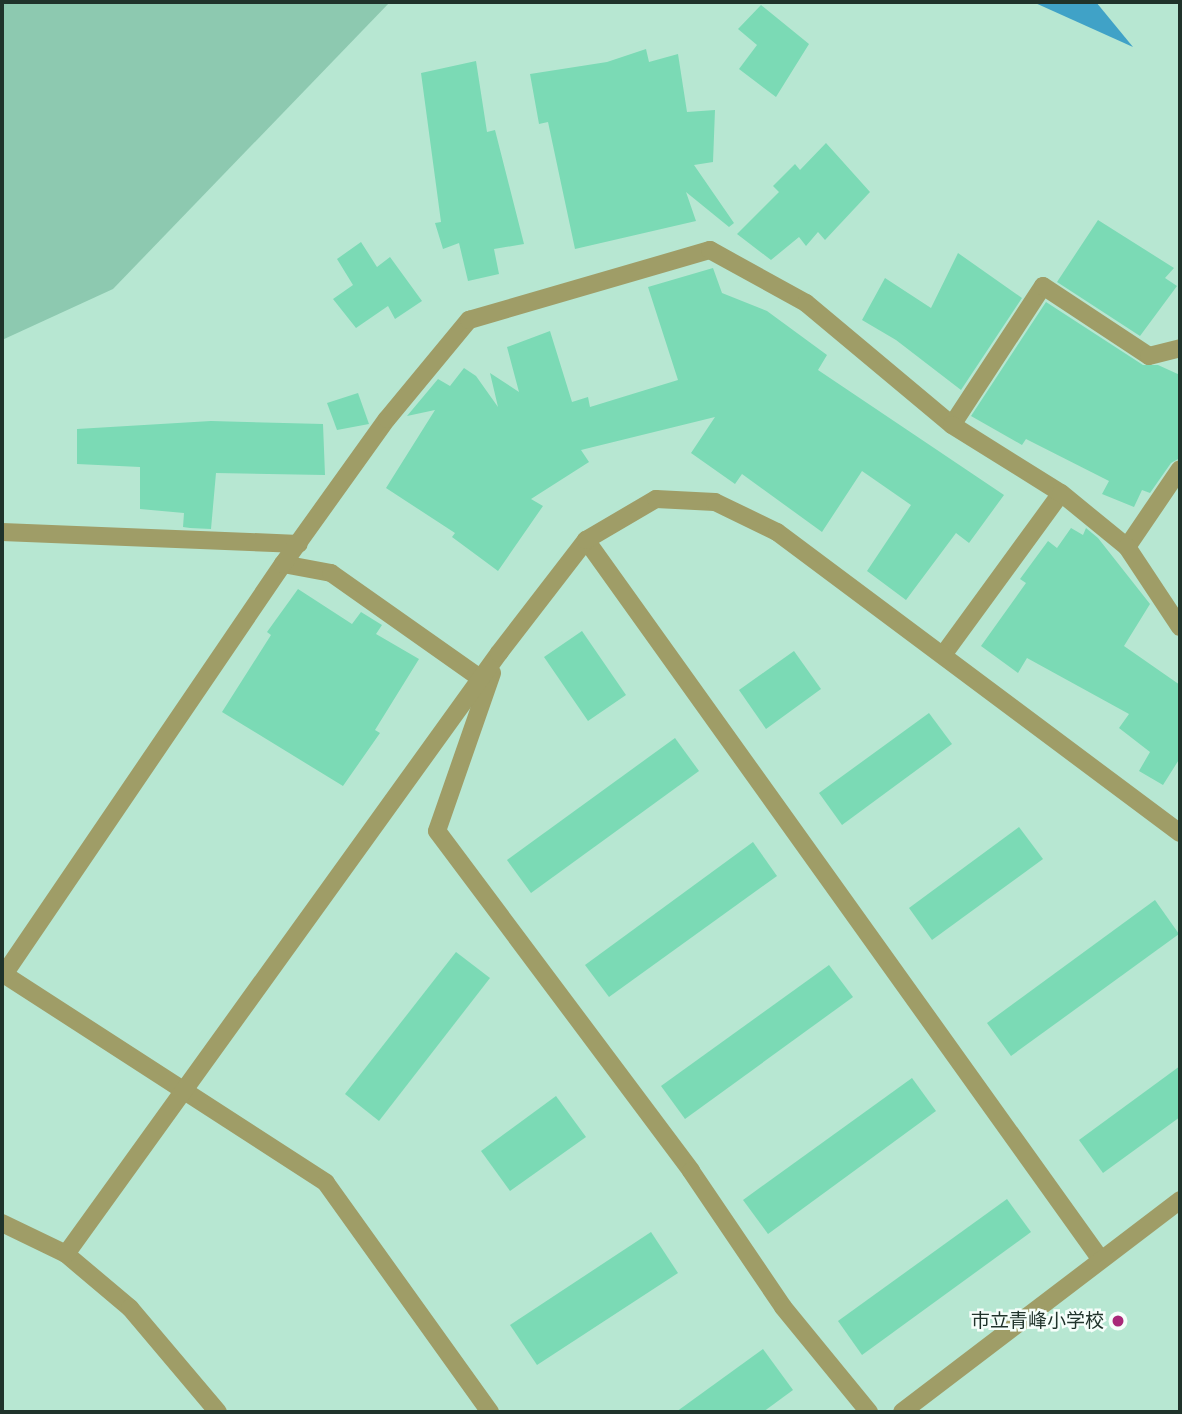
<!DOCTYPE html>
<html>
<head>
<meta charset="utf-8">
<style>
	body { margin:0 }
	#map { position:relative; width:1182px; height:1414px; overflow:hidden; background:#b7e7d2; font-family:Manrope,"Noto Sans JP",sans-serif }
	div>[style] { position:absolute }
	.green>* { inset:0; background:#8dc9b0 }
	.water>* { inset:0; background:#40a2c7 }
	.building>* { inset:0; background:#7bdab5 }
	.minor>* { height:18px; margin:-9px; padding:0 9px; transform-origin:9px; border-radius:9px; background:#9f9d67 }
	.dots>* { width:19px; height:19px; translate:-50% -50%; box-sizing:border-box; border:4px solid #f5fefa; border-radius:50% }
	span { translate:-50% -50%; white-space:nowrap; text-align:center; line-height:1.15; -webkit-text-stroke:5px #f5fefa; paint-order:stroke }
	.poi-label { font-size:19px; color:#20332b }
	.right { translate:-100% -50%; text-align:right }
	.frame { position:absolute; inset:0; border:4px solid #20332b; pointer-events:none }
</style>
</head>
<body>
<div id="map">
	<div class="green">
		<i style="clip-path:polygon(2px 2px,390px 2px,113px 289px,2px 340px)"></i>
	</div>
	<div class="water">
		<i style="clip-path:polygon(1033px 2px,1096px 2px,1133px 47px)"></i>
	</div>
	<div class="building">
		<i style="clip-path:polygon(761px 5px,809px 44px,776px 97px,739px 69px,757px 45px,738px 29px)"></i>
		<i style="clip-path:polygon(646px 49px,649px 62px,678px 54px,687px 112px,715px 110px,713px 162px,694px 165px,734px 223px,729px 227px,686px 192px,696px 221px,575px 249px,548px 122px,539px 124px,530px 74px,607px 62px)"></i>
		<i style="clip-path:polygon(476px 61px,487px 132px,495px 130px,524px 244px,494px 249px,499px 274px,468px 281px,459px 243px,443px 249px,435px 223px,441px 222px,421px 73px)"></i>
		<i style="clip-path:polygon(826px 143px,870px 192px,825px 240px,818px 232px,806px 246px,799px 237px,771px 260px,737px 234px,779px 192px,773px 186px,795px 164px,800px 170px)"></i>
		<i style="clip-path:polygon(1098px 220px,1174px 268px,1165px 278px,1177px 286px,1140px 336px,1057px 282px)"></i>
		<i style="clip-path:polygon(361px 242px,377px 267px,390px 257px,422px 301px,395px 319px,388px 306px,356px 328px,333px 299px,353px 285px,337px 259px)"></i>
		<i style="clip-path:polygon(958px 253px,1022px 298px,961px 390px,896px 340px,862px 320px,885px 278px,931px 308px)"></i>
		<i style="clip-path:polygon(713px 268px,722px 293px,767px 311px,827px 355px,818px 370px,1004px 495px,969px 543px,956px 533px,906px 600px,867px 571px,911px 505px,862px 471px,822px 532px,742px 474px,735px 484px,691px 453px,715px 417px,581px 450px,589px 462px,531px 499px,543px 506px,498px 571px,452px 537px,455px 533px,386px 488px,435px 410px,407px 416px,438px 379px,450px 386px,464px 368px,476px 376px,498px 407px,490px 373px,519px 392px,507px 347px,550px 331px,572px 402px,588px 397px,590px 407px,678px 380px,648px 287px)"></i>
		<i style="clip-path:polygon(1046px 302px,1143px 365px,1158px 365px,1180px 375px,1180px 458px,1171px 463px,1150px 493px,1142px 490px,1134px 507px,1102px 494px,1109px 481px,1026px 439px,1022px 445px,971px 416px)"></i>
		<i style="clip-path:polygon(358px 393px,369px 424px,337px 430px,327px 403px)"></i>
		<i style="clip-path:polygon(211px 421px,323px 424px,325px 475px,216px 473px,211px 529px,190px 528px,183px 527px,184px 513px,140px 509px,140px 467px,77px 464px,77px 429px)"></i>
		<i style="clip-path:polygon(1071px 528px,1083px 535px,1086px 528px,1098px 538px,1150px 604px,1124px 646px,1180px 685px,1180px 758px,1163px 785px,1139px 771px,1150px 752px,1119px 728px,1129px 714px,1027px 658px,1018px 673px,981px 646px,1026px 583px,1020px 579px,1048px 541px,1057px 548px)"></i>
		<i style="clip-path:polygon(298px 589px,352px 624px,361px 612px,382px 625px,376px 634px,419px 659px,375px 730px,380px 733px,343px 786px,222px 712px,271px 635px,267px 632px)"></i>
		<i style="clip-path:polygon(582px 631px,626px 695px,588px 721px,544px 657px)"></i>
		<i style="clip-path:polygon(794px 651px,821px 689px,766px 729px,739px 690px)"></i>
		<i style="clip-path:polygon(929px 713px,952px 744px,842px 825px,819px 793px)"></i>
		<i style="clip-path:polygon(675px 738px,699px 771px,531px 893px,507px 860px)"></i>
		<i style="clip-path:polygon(1019px 827px,1043px 859px,932px 940px,909px 908px)"></i>
		<i style="clip-path:polygon(753px 842px,777px 876px,609px 997px,585px 965px)"></i>
		<i style="clip-path:polygon(1155px 900px,1179px 934px,1011px 1056px,987px 1023px)"></i>
		<i style="clip-path:polygon(456px 952px,490px 978px,379px 1121px,345px 1094px)"></i>
		<i style="clip-path:polygon(829px 965px,853px 997px,685px 1119px,661px 1086px)"></i>
		<i style="clip-path:polygon(1180px 1066px,1180px 1117px,1103px 1173px,1079px 1140px)"></i>
		<i style="clip-path:polygon(912px 1078px,936px 1111px,768px 1234px,743px 1200px)"></i>
		<i style="clip-path:polygon(556px 1096px,586px 1137px,510px 1191px,481px 1151px)"></i>
		<i style="clip-path:polygon(1007px 1199px,1031px 1232px,862px 1355px,838px 1321px)"></i>
		<i style="clip-path:polygon(651px 1232px,678px 1273px,537px 1365px,510px 1325px)"></i>
		<i style="clip-path:polygon(763px 1349px,793px 1390px,763px 1412px,676px 1412px)"></i>
	</div>
	<div class="minor">
		<i style="left:952px;top:425px;width:166px;rotate:-56.8deg"></i>
		<i style="left:1043px;top:286px;width:127px;rotate:33.4deg"></i>
		<i style="left:1149px;top:356px;width:32px;rotate:-14deg"></i>
		<i style="left:2px;top:532px;width:297px;rotate:2.3deg"></i>
		<i style="left:586px;top:540px;width:885px;rotate:54.42deg"></i>
		<i style="left:1127px;top:547px;width:94px;rotate:-55.8deg"></i>
		<i style="left:283px;top:564px;width:49px;rotate:10.6deg"></i>
		<i style="left:331px;top:573px;width:182px;rotate:35.2deg"></i>
		<i style="left:943px;top:655px;width:200px;rotate:-53.9deg"></i>
		<i style="left:492px;top:673px;width:167px;rotate:109.2deg"></i>
		<i style="left:437px;top:831px;width:424px;rotate:53.2deg"></i>
		<i style="left:691px;top:1171px;width:164px;rotate:55.9deg"></i>
		<i style="left:783px;top:1307px;width:136px;rotate:50.7deg"></i>
		<i style="left:2px;top:973px;width:386px;rotate:32.9deg"></i>
		<i style="left:326px;top:1183px;width:282px;rotate:54.4deg"></i>
		<i style="left:5px;top:973px;width:495px;rotate:-55.8deg"></i>
		<i style="left:283px;top:564px;width:178px;rotate:-54.4deg"></i>
		<i style="left:387px;top:419px;width:129px;rotate:-50.4deg"></i>
		<i style="left:469px;top:320px;width:251px;rotate:-16.2deg"></i>
		<i style="left:710px;top:250px;width:110px;rotate:28.9deg"></i>
		<i style="left:806px;top:303px;width:190px;rotate:39.9deg"></i>
		<i style="left:952px;top:425px;width:128px;rotate:32deg"></i>
		<i style="left:1061px;top:493px;width:85px;rotate:39.3deg"></i>
		<i style="left:1127px;top:547px;width:96px;rotate:56.5deg"></i>
		<i style="left:2px;top:1223px;width:71px;rotate:25.8deg"></i>
		<i style="left:66px;top:1254px;width:84px;rotate:40.2deg"></i>
		<i style="left:130px;top:1308px;width:136px;rotate:49.8deg"></i>
		<i style="left:66px;top:1254px;width:741px;rotate:-54.23deg"></i>
		<i style="left:499px;top:653px;width:143px;rotate:-52.4deg"></i>
		<i style="left:586px;top:540px;width:81px;rotate:-30.4deg"></i>
		<i style="left:656px;top:499px;width:59px;rotate:2.9deg"></i>
		<i style="left:715px;top:502px;width:69px;rotate:25.8deg"></i>
		<i style="left:777px;top:532px;width:503px;rotate:36.76deg"></i>
		<i style="left:902px;top:1412px;width:350px;rotate:-37.3deg"></i>
	</div>
	<div class="dots">
		<i style="left:1118px;top:1321px;background:#a82878"></i>
	</div>
	<div class="poi-label">
		<span class="right" style="left:1104px;top:1321px">市立青峰小学校</span>
	</div>
	<div class="frame"></div>
</div>
</body>
</html>
